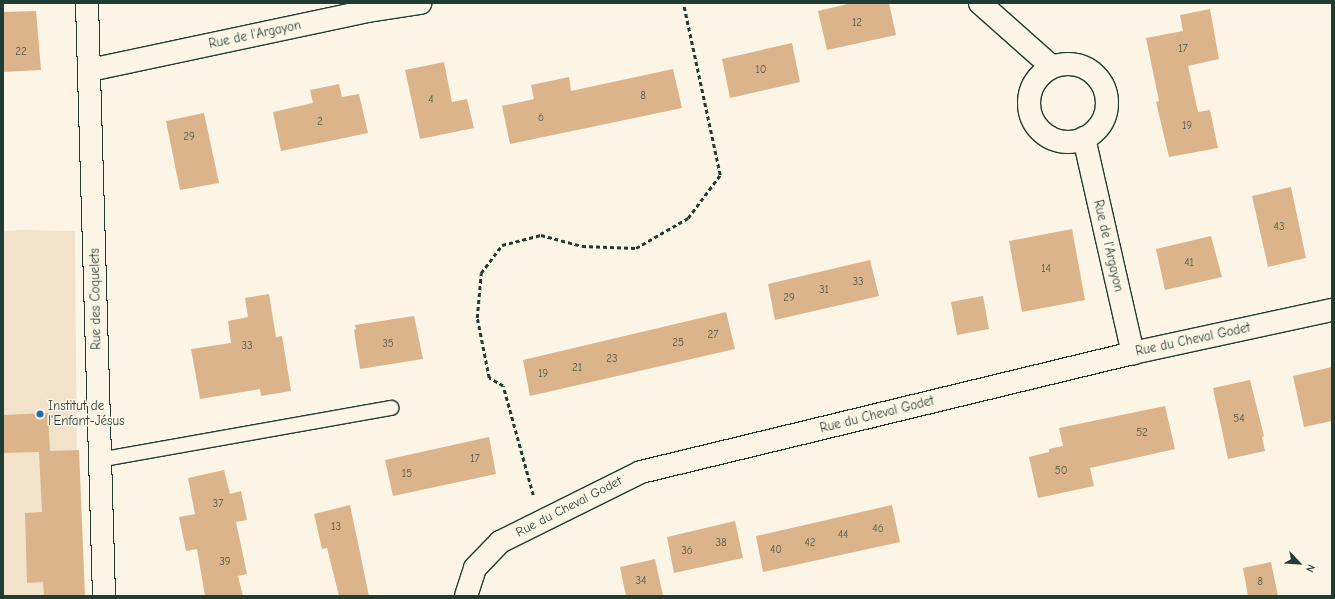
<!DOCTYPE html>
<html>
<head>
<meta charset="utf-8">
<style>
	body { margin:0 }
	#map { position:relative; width:1335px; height:599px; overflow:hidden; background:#fcf5e5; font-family:"Comic Neue",sans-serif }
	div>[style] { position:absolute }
	.built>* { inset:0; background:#f2e2ca }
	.building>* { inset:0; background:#dbb48c }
	.path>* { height:2.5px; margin-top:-1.25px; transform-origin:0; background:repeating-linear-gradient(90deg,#1f3d34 0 4px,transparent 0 7px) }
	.roads { filter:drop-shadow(1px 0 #1f3d34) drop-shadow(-1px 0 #1f3d34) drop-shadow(0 1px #1f3d34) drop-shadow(0 -1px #1f3d34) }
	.lane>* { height:14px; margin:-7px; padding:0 7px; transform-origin:7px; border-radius:7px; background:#fcf5e5 }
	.street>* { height:22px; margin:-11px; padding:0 11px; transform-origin:11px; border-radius:11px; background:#fcf5e5 }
	.street>.ring { margin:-11px; padding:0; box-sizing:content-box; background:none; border:22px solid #fcf5e5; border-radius:50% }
	.dots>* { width:11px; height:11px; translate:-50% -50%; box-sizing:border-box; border:2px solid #fcf5e5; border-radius:50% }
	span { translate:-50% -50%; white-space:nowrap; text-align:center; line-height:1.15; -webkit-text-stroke:3px #fcf5e5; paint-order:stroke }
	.number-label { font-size:11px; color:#4e5b4a }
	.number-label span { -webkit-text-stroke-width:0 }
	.street-label { font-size:13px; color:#1f3d34 }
	.poi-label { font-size:13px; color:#1f3d34 }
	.left { translate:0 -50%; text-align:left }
	.frame { position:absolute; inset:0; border:4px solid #1f3d34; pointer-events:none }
	.north { position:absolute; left:1279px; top:543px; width:40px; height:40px; -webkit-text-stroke:3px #fcf5e5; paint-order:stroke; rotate:115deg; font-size:11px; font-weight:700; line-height:16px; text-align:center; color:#1f3d34 }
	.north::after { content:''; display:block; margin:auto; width:14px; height:18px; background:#1f3d34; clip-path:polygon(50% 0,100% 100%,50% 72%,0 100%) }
</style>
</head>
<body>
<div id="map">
	<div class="built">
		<i style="clip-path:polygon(22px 230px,75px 231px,78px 596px,3px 596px,3px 231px)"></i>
	</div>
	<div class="building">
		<i style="clip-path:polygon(852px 3px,889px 3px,896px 35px,827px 50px,818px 11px)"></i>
		<i style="clip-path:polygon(1210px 9px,1219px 59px,1188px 66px,1198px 112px,1210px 110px,1218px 148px,1169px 157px,1156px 102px,1159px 101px,1146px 38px,1183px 31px,1180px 15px)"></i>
		<i style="clip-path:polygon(36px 11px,41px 70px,3px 72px,3px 12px)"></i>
		<i style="clip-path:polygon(792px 43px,800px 82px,730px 98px,722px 59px)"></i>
		<i style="clip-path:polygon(444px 62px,452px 102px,467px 99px,474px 128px,420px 139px,405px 70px)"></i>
		<i style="clip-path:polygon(673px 69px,682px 108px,510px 144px,502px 106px,534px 99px,531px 85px,569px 77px,571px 91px)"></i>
		<i style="clip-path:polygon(339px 84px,342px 97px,359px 94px,368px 133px,281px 151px,273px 112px,313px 103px,310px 90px)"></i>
		<i style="clip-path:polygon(204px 113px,219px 183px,180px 190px,166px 121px)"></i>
		<i style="clip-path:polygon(1291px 187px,1306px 258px,1268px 267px,1252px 196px)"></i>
		<i style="clip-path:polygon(1072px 229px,1085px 300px,1022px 312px,1009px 241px)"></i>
		<i style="clip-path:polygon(1211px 236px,1222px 277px,1165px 290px,1156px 249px)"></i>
		<i style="clip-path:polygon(870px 260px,879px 296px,775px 320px,768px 284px)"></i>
		<i style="clip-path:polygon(269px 294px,276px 337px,282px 336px,291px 391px,261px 396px,260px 389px,200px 399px,191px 349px,231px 343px,228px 321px,248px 317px,245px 298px)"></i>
		<i style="clip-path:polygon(983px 296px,989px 329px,957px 335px,951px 302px)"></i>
		<i style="clip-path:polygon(726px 312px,735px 349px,530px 396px,523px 360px)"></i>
		<i style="clip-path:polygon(414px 316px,423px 359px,360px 369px,354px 330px,356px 329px,355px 325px)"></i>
		<i style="clip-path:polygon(1332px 367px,1332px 421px,1304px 427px,1293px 376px)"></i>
		<i style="clip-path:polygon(1250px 380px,1264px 436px,1262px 437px,1265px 451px,1228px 459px,1213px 388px)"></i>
		<i style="clip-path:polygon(1165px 406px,1175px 449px,1090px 468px,1094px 486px,1038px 498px,1029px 457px,1049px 452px,1049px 449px,1063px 446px,1059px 428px)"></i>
		<i style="clip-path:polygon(48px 413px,50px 451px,79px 450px,85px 596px,44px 596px,43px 582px,27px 583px,25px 513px,42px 512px,39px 452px,3px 453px,3px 415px)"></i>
		<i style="clip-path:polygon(489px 437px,496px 474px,393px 496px,385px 460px)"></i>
		<i style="clip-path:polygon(224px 470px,230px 494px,241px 491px,247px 520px,236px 522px,247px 574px,238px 576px,243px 596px,205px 596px,197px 549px,186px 551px,179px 517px,195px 514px,188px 478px)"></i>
		<i style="clip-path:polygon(350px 505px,369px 596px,339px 596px,327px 548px,322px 549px,314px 514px)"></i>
		<i style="clip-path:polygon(892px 505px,900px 542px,763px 572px,756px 536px)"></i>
		<i style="clip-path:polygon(735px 521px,743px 558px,674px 573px,667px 537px)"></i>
		<i style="clip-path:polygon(655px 559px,663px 596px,626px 596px,620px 567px)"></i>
		<i style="clip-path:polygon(1271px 562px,1278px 596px,1248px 596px,1243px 568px)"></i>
	</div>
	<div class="path">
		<i style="left:533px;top:495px;width:113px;rotate:-105.4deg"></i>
		<i style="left:503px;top:386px;width:16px;rotate:-150deg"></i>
		<i style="left:489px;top:378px;width:61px;rotate:-101.3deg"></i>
		<i style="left:477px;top:318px;width:45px;rotate:-84.9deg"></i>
		<i style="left:481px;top:273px;width:35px;rotate:-53deg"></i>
		<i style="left:502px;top:245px;width:40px;rotate:-14.4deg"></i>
		<i style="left:541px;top:235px;width:42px;rotate:15deg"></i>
		<i style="left:582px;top:246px;width:54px;rotate:2.1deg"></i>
		<i style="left:636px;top:248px;width:60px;rotate:-30deg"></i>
		<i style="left:688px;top:218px;width:54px;rotate:-53.3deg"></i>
		<i style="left:720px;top:175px;width:176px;rotate:-102.1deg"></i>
	</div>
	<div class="roads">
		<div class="lane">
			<i style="left:99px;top:460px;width:297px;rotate:-10.1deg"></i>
		</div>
		<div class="street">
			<i style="left:87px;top:3px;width:593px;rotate:88.36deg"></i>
			<i style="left:980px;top:3px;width:96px;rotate:41.6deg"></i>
			<i class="ring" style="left:1029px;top:64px;width:56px;height:56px"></i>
			<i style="left:90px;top:70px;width:284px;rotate:-12deg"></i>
			<i style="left:368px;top:11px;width:53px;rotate:-8.7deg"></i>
			<i style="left:1084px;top:138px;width:221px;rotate:77.2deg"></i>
			<i style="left:466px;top:596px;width:29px;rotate:-72deg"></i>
			<i style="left:475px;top:568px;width:36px;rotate:-46deg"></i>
			<i style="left:500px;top:542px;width:157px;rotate:-26.4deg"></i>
			<i style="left:641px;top:472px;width:506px;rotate:-13.6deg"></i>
			<i style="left:1133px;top:353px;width:204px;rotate:-12.2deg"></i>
		</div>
	</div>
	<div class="dots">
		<i style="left:40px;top:414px;background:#1f6fb2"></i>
	</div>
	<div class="number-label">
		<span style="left:857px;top:23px">12</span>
		<span style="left:1183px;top:49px">17</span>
		<span style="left:21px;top:52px">22</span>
		<span style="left:761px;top:70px">10</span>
		<span style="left:643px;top:96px">8</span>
		<span style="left:431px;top:100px">4</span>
		<span style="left:541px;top:118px">6</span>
		<span style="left:320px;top:122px">2</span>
		<span style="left:1187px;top:126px">19</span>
		<span style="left:189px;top:137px">29</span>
		<span style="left:1279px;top:227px">43</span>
		<span style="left:1189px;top:263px">41</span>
		<span style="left:1046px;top:269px">14</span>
		<span style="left:858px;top:282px">33</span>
		<span style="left:824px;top:290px">31</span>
		<span style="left:789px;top:298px">29</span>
		<span style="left:713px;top:335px">27</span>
		<span style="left:678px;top:343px">25</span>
		<span style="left:388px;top:344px">35</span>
		<span style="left:247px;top:346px">33</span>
		<span style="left:612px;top:359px">23</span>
		<span style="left:577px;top:368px">21</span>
		<span style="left:543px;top:374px">19</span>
		<span style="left:1239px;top:419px">54</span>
		<span style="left:1142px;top:433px">52</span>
		<span style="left:475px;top:459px">17</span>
		<span style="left:1061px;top:471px">50</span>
		<span style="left:407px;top:474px">15</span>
		<span style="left:218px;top:504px">37</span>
		<span style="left:336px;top:527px">13</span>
		<span style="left:878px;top:529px">46</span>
		<span style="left:843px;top:535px">44</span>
		<span style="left:721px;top:543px">38</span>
		<span style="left:810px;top:543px">42</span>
		<span style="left:776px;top:550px">40</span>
		<span style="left:687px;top:551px">36</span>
		<span style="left:225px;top:562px">39</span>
		<span style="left:641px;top:581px">34</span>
		<span style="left:1260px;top:582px">8</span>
	</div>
	<div class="street-label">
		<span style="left:255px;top:35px;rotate:-12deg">Rue de l'Argayon</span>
		<span style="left:1108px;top:246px;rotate:77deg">Rue de l'Argayon</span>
		<span style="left:96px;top:299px;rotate:-91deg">Rue des Coquelets</span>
		<span style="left:1193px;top:340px;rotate:-12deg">Rue du Cheval Godet</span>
		<span style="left:877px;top:415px;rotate:-14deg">Rue du Cheval Godet</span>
		<span style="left:569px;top:507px;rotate:-27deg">Rue du Cheval Godet</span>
	</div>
	<div class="poi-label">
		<span class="left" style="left:48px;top:414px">Institut de<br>l'Enfant-Jésus</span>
	</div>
	<div class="frame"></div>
	<div class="north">N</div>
</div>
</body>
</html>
